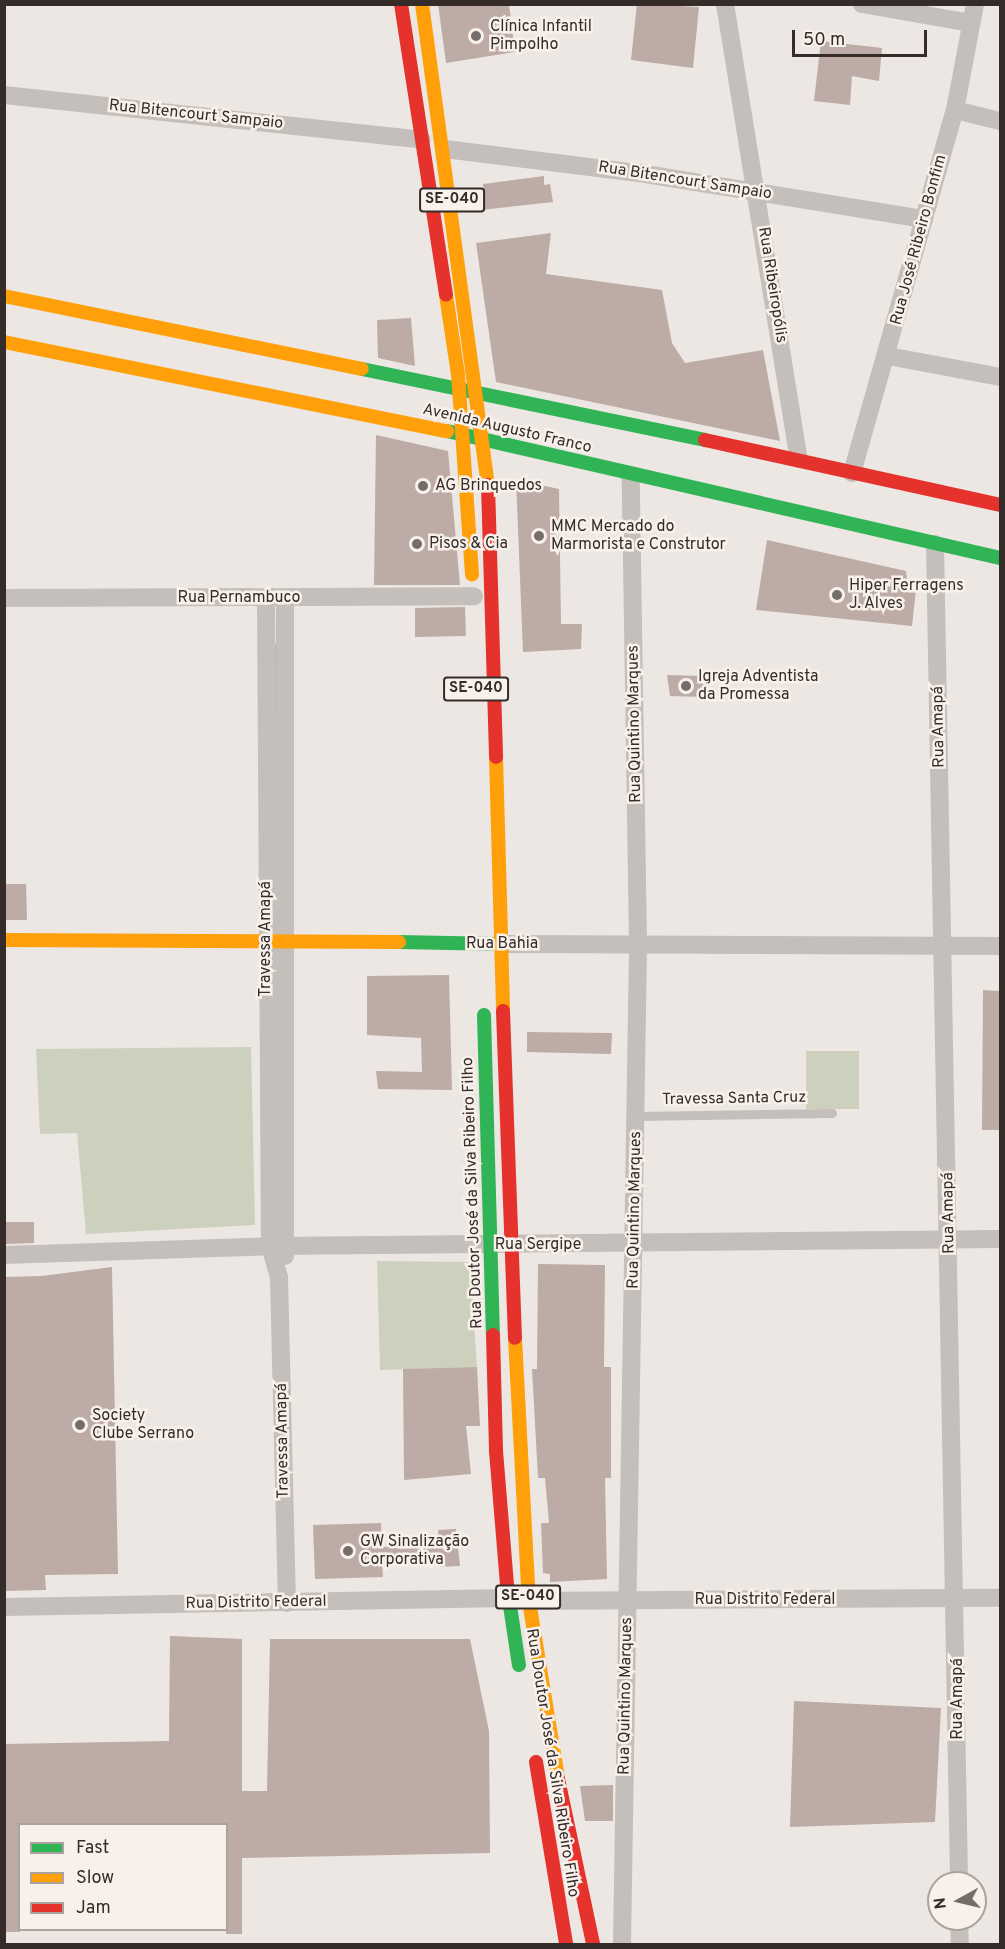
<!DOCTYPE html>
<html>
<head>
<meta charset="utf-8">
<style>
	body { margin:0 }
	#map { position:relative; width:1005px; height:1949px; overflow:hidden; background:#ece7e2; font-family:Overpass,sans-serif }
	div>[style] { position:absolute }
	.green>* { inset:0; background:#ced0be }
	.canal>* { height:20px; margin:-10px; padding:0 10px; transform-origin:10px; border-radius:10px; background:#a1bcb9 }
	.building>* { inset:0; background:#bdaba6 }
	.lane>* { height:9px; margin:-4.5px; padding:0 4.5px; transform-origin:4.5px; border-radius:4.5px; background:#c5bfbb }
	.street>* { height:18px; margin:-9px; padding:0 9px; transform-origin:9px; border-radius:9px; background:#c5bfbb }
	.fast>* { height:14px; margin:-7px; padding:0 7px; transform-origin:7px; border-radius:7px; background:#30b455 }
	.slow>* { height:14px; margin:-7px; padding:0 7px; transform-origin:7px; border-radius:7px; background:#ff9f0a }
	.jam>* { height:14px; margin:-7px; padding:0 7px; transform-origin:7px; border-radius:7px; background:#e5322d }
	.dots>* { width:16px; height:16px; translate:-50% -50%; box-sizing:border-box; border:3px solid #f8f0ea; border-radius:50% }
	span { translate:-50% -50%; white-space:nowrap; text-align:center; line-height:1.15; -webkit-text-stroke:5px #f8f0ea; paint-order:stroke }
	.shield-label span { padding:2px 4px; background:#f8f0ea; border:2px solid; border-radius:4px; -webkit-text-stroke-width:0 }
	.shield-label { font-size:15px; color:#352c2a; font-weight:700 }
	.poi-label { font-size:16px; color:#352c2a }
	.left { translate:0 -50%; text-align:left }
	.street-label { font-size:16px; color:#352c2a }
	.frame { position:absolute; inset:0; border:6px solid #352c2a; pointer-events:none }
	.legend { position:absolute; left:18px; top:1823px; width:210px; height:108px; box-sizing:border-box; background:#f8f0ea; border:2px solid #aaa29d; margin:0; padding:8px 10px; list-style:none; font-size:18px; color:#352c2a }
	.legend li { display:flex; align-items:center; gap:12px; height:30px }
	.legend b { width:30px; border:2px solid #aaa29d }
	.north { position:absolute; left:927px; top:1871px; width:60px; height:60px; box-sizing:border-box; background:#f8f0ea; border:2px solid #aaa29d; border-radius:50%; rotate:262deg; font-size:16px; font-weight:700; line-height:24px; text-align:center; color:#352c2a }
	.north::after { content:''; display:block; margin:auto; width:21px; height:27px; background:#756d6a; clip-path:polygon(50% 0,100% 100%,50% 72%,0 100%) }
	.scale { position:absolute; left:792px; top:30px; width:135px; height:27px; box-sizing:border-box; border:3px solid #352c2a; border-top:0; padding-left:8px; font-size:18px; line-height:21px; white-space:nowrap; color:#352c2a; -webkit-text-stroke:4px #f8f0ea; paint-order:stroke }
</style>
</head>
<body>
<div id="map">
	<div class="green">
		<i style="clip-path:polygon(251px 1047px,255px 1225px,86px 1234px,77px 1133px,40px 1134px,36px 1049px)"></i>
		<i style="clip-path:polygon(806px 1051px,859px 1051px,859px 1109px,806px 1109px)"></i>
		<i style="clip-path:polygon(377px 1261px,470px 1262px,477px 1367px,380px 1370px)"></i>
	</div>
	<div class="canal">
		<i style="left:275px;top:654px;width:91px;rotate:89.4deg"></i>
	</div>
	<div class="building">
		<i style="clip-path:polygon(438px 4px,509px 4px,515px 52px,446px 63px)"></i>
		<i style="clip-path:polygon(637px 4px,699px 7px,693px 68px,631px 60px)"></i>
		<i style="clip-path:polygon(821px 41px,882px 48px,879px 81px,852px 76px,850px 105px,814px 101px)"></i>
		<i style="clip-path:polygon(544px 176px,544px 185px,550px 184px,553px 202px,482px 210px,480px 193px,484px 192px,483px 184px)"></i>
		<i style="clip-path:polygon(551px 233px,546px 274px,662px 290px,672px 343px,685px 363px,763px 350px,780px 441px,496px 382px,476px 243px)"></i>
		<i style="clip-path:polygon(411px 318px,415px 366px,378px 358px,377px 320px)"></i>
		<i style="clip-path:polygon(376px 435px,448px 451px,460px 585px,374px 585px)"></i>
		<i style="clip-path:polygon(516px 480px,559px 489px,561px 624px,582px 624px,581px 649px,523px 652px)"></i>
		<i style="clip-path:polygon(767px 540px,906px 571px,907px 580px,917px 580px,912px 626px,756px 610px)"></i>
		<i style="clip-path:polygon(465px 607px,466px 636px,415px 637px,415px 608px)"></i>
		<i style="clip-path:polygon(667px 675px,704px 676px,703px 697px,670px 696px)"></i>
		<i style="clip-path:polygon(4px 884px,26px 884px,27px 920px,4px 920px)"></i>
		<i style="clip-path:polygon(449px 975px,452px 1090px,378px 1089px,376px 1071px,422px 1072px,421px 1038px,367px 1035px,367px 976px)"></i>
		<i style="clip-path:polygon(983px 990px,1000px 991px,1000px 1130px,982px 1130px)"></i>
		<i style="clip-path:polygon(527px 1032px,612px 1033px,611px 1054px,527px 1052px)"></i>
		<i style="clip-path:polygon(4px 1222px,34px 1222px,34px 1243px,4px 1244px)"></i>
		<i style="clip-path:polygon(538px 1264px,605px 1265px,604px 1367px,611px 1367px,611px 1478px,605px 1478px,607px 1579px,550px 1582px,550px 1574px,543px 1573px,541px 1523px,549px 1523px,545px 1478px,538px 1478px,532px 1369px,537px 1369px)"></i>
		<i style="clip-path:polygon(112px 1267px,118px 1574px,45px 1575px,46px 1590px,4px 1591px,4px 1277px,42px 1276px)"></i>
		<i style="clip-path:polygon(477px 1367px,480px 1426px,466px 1426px,471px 1474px,404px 1480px,403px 1369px)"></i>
		<i style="clip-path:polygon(381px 1523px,382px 1547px,439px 1543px,438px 1530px,456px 1529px,460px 1566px,440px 1567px,440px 1562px,382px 1564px,383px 1577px,315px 1579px,313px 1525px)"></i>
		<i style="clip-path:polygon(170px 1636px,242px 1639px,242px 1791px,267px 1791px,270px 1639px,470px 1639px,489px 1731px,490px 1853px,242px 1858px,242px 1934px,226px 1934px,226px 1824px,20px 1824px,20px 1932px,4px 1932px,4px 1744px,169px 1741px)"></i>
		<i style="clip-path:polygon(794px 1701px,941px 1708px,935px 1822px,790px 1827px)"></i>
		<i style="clip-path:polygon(613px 1785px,613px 1821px,585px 1821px,580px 1786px)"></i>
	</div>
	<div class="lane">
		<i style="left:637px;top:1116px;width:195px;rotate:-0.9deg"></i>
	</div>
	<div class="street">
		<i style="left:725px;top:4px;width:461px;rotate:80.8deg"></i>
		<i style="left:862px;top:4px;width:111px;rotate:9.9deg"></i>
		<i style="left:4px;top:95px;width:420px;rotate:6.1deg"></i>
		<i style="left:955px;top:110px;width:46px;rotate:13.7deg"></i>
		<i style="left:445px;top:149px;width:195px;rotate:7.1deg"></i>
		<i style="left:639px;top:173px;width:289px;rotate:9.2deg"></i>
		<i style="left:888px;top:356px;width:114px;rotate:10.6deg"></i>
		<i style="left:852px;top:473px;width:377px;rotate:-74.2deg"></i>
		<i style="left:955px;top:110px;width:108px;rotate:-79.3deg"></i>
		<i style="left:935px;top:544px;width:1339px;rotate:88.97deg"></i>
		<i style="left:4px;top:598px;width:470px;rotate:-0.2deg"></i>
		<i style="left:266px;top:598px;width:648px;rotate:89.65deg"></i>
		<i style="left:270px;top:1246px;width:33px;rotate:74deg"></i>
		<i style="left:279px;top:1278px;width:325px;rotate:88.6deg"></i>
		<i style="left:500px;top:944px;width:500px;rotate:0.23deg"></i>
		<i style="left:4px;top:1255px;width:266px;rotate:-1.9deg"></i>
		<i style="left:270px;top:1246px;width:730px;rotate:-0.55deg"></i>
		<i style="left:285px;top:1256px;width:658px;rotate:-90deg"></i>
		<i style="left:529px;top:1601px;width:471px;rotate:-0.4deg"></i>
		<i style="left:4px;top:1607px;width:504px;rotate:-1.02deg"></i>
		<i style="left:959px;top:1919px;width:25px;rotate:88deg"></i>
		<i style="left:622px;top:1944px;width:1001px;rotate:-89.08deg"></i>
		<i style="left:638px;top:943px;width:468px;rotate:-90.9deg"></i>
	</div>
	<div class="fast">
		<i style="left:362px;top:369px;width:350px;rotate:11.7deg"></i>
		<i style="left:447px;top:431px;width:567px;rotate:12.93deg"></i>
		<i style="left:399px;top:942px;width:101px;rotate:1.1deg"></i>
		<i style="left:484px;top:1015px;width:320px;rotate:88.4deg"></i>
		<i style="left:507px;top:1586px;width:80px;rotate:81.4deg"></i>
	</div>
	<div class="slow">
		<i style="left:422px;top:4px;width:486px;rotate:82.2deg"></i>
		<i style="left:446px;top:295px;width:80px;rotate:81.4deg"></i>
		<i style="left:458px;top:374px;width:201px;rotate:86deg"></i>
		<i style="left:4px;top:296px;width:365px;rotate:11.5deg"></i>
		<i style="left:4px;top:342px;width:452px;rotate:11.4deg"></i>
		<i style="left:496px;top:757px;width:254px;rotate:88.4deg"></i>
		<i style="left:4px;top:940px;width:395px;rotate:0.3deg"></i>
		<i style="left:515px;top:1338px;width:263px;rotate:87deg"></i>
		<i style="left:529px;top:1601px;width:180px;rotate:80.7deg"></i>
	</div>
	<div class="jam">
		<i style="left:401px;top:4px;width:294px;rotate:81.2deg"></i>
		<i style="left:705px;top:440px;width:302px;rotate:12.4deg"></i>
		<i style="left:488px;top:485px;width:272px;rotate:88.3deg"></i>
		<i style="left:503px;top:1011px;width:327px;rotate:87.9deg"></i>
		<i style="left:493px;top:1335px;width:116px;rotate:88.5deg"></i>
		<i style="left:496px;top:1451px;width:135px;rotate:85.3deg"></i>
		<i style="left:536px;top:1762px;width:184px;rotate:80.6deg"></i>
		<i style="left:558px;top:1779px;width:169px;rotate:78deg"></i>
	</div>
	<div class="dots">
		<i style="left:476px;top:36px;background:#756d6a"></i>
		<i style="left:423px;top:486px;background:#756d6a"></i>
		<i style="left:539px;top:536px;background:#756d6a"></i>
		<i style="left:417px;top:544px;background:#756d6a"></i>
		<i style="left:837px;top:595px;background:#756d6a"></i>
		<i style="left:686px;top:686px;background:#756d6a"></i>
		<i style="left:80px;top:1425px;background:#756d6a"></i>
		<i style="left:348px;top:1551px;background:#756d6a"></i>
	</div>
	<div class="shield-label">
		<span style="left:452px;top:200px">SE-040</span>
		<span style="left:476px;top:689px">SE-040</span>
		<span style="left:528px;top:1597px">SE-040</span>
	</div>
	<div class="poi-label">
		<span class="left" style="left:490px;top:36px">Clínica Infantil<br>Pimpolho</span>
		<span class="left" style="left:435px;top:486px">AG Brinquedos</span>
		<span class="left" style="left:551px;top:536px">MMC Mercado do<br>Marmorista e Construtor</span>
		<span class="left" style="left:429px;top:544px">Pisos &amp; Cia</span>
		<span class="left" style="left:849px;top:595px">Hiper Ferragens<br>J. Alves</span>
		<span class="left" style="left:698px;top:686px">Igreja Adventista<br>da Promessa</span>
		<span class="left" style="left:92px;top:1425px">Society<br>Clube Serrano</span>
		<span class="left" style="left:360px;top:1551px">GW Sinalização<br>Corporativa</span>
	</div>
	<div class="street-label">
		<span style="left:196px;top:115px;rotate:6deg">Rua Bitencourt Sampaio</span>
		<span style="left:685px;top:181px;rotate:9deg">Rua Bitencourt Sampaio</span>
		<span style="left:919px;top:240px;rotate:-75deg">Rua José Ribeiro Bonfim</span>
		<span style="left:772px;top:285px;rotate:81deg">Rua Ribeiropólis</span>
		<span style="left:507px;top:429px;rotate:13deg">Avenida Augusto Franco</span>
		<span style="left:239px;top:598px">Rua Pernambuco</span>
		<span style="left:635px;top:724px;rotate:-91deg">Rua Quintino Marques</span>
		<span style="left:939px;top:727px;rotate:-91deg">Rua Amapá</span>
		<span style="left:266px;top:939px;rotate:-90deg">Travessa Amapá</span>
		<span style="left:502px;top:944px">Rua Bahia</span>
		<span style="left:734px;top:1099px;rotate:-1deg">Travessa Santa Cruz</span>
		<span style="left:473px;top:1193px;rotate:-92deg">Rua Doutor José da Silva Ribeiro Filho</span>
		<span style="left:635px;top:1210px;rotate:-89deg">Rua Quintino Marques</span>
		<span style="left:949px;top:1213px;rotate:-91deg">Rua Amapá</span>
		<span style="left:538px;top:1245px">Rua Sergipe</span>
		<span style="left:283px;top:1441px;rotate:-91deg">Travessa Amapá</span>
		<span style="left:765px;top:1600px">Rua Distrito Federal</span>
		<span style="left:256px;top:1603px;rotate:-1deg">Rua Distrito Federal</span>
		<span style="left:626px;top:1696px;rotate:-89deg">Rua Quintino Marques</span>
		<span style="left:958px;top:1699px;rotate:-90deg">Rua Amapá</span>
		<span style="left:552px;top:1763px;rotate:81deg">Rua Doutor José da Silva Ribeiro Filho</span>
	</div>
	<div class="frame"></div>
	<ul class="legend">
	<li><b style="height:8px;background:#30b455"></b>Fast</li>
	<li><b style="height:8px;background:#ff9f0a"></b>Slow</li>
	<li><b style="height:8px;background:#e5322d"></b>Jam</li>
	</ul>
	<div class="north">N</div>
	<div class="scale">50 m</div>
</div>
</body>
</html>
